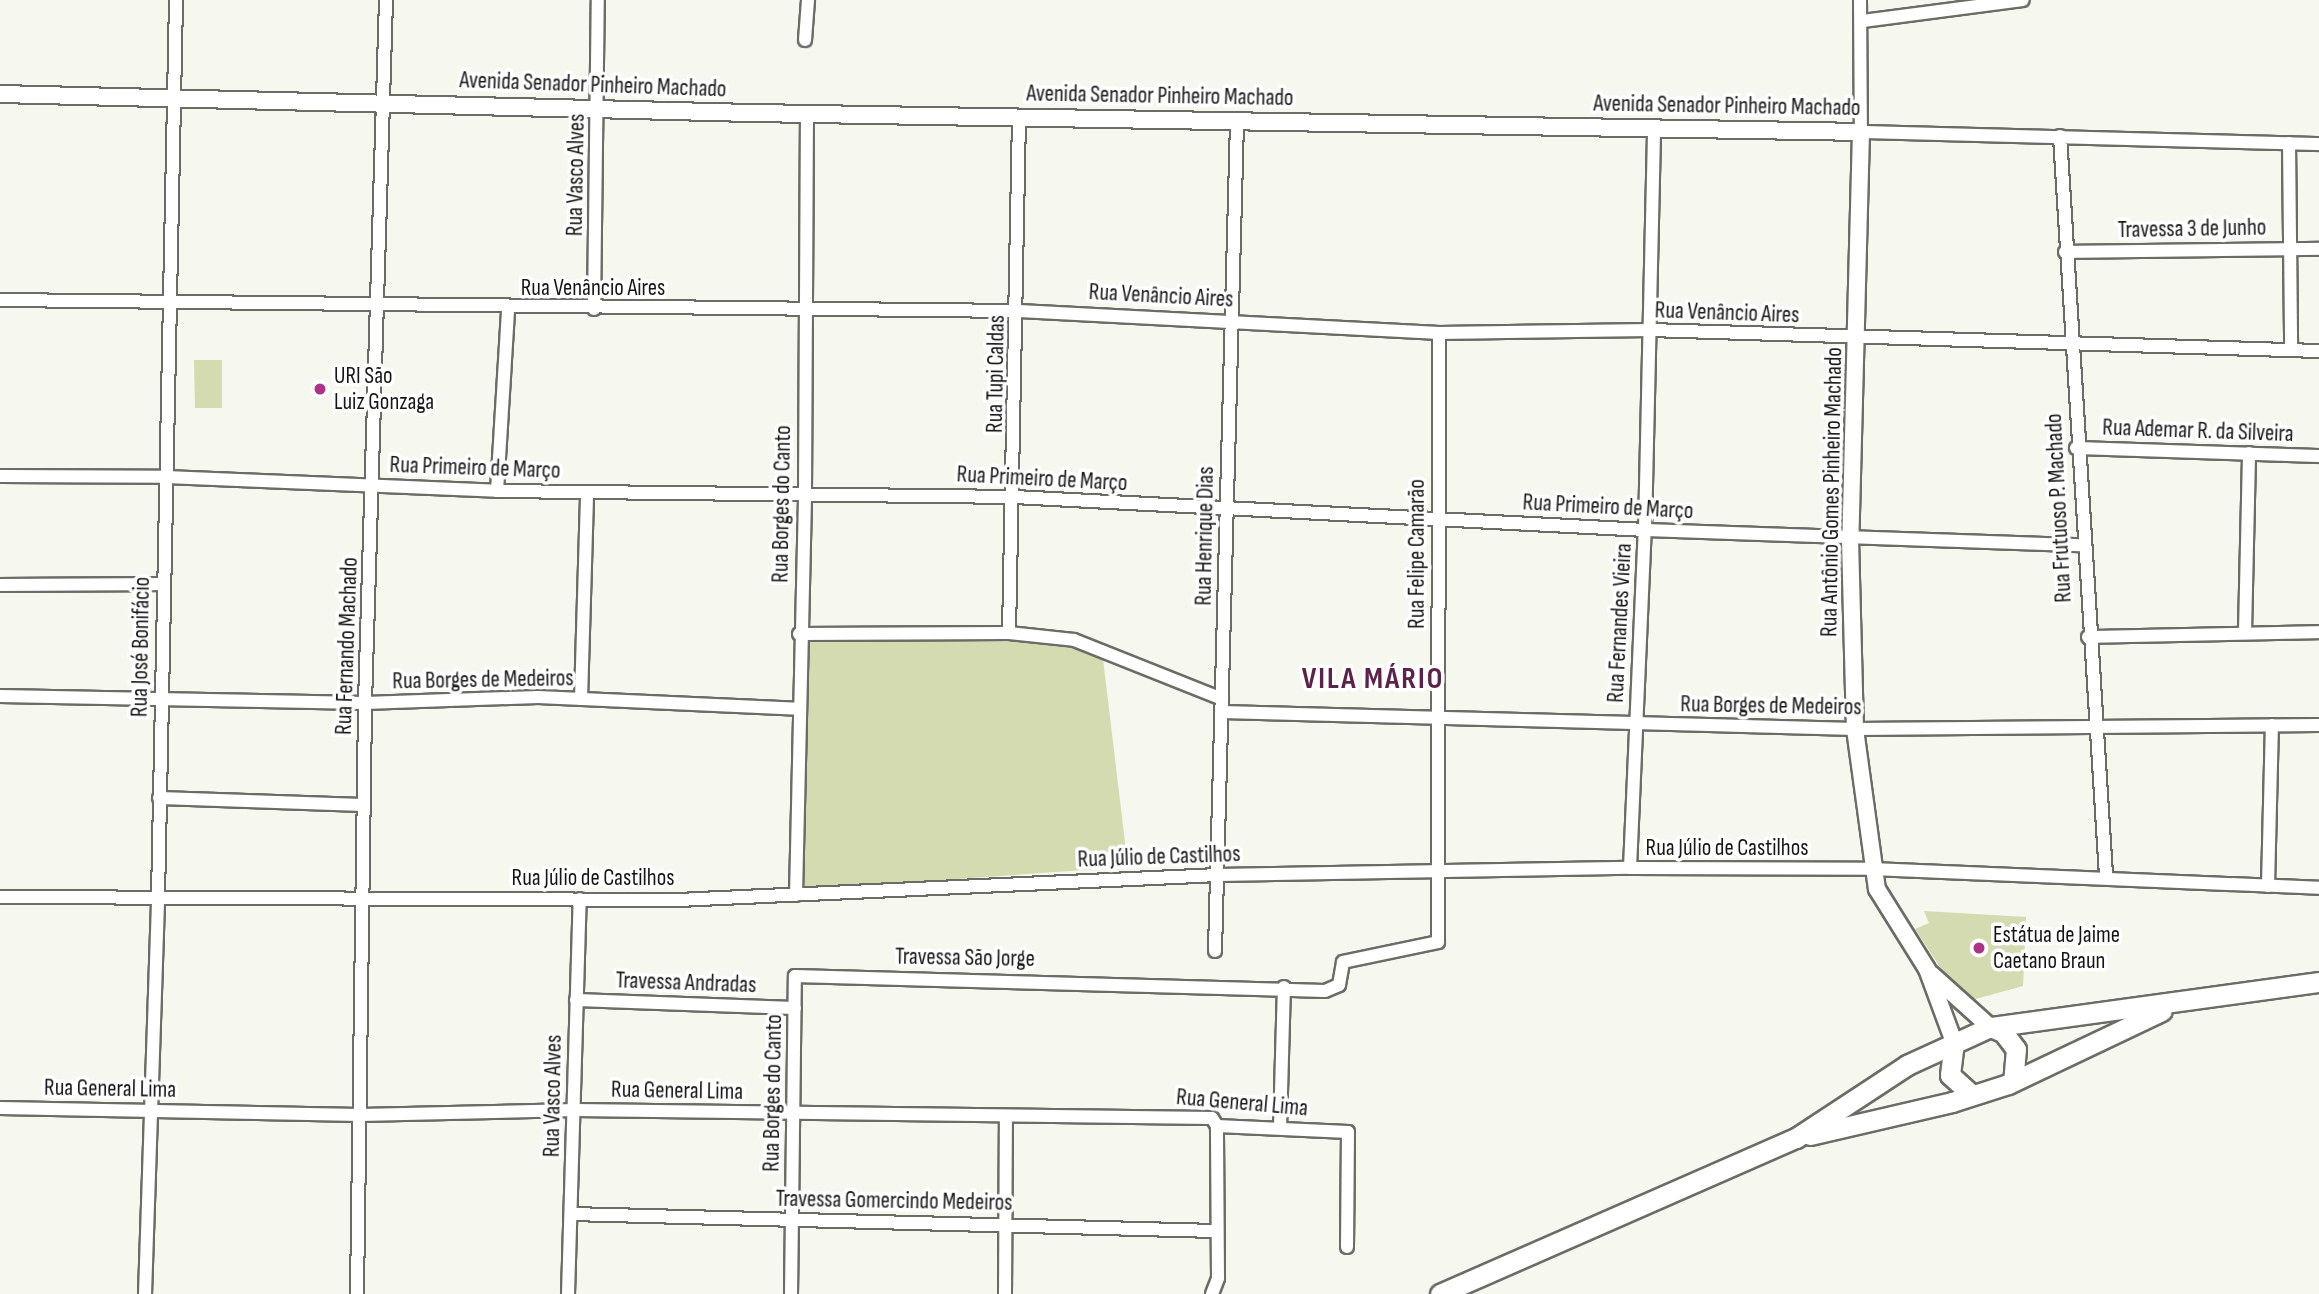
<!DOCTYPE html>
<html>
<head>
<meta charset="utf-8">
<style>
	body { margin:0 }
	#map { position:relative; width:2319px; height:1294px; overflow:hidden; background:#f6f7ef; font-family:"Sofia Sans Condensed",sans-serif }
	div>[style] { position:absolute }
	.green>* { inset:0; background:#d4dbb0 }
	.roads { filter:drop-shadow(2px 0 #6b6c65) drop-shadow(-2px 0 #6b6c65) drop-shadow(0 2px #6b6c65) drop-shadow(0 -2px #6b6c65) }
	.minor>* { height:12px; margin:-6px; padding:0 6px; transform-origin:6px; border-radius:6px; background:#fff }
	.major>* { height:16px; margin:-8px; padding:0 8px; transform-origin:8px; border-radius:8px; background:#fff }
	.highway>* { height:19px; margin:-9.5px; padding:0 9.5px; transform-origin:9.5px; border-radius:9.5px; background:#fff }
	.dots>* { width:19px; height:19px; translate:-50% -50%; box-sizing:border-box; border:4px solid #fff; border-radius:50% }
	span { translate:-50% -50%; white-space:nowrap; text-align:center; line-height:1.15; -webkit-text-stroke:7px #fff; paint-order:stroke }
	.street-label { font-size:23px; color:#161614 }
	.poi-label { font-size:23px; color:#161614 }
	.left { translate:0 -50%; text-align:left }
	.district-label { font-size:30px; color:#5d2249; font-weight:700; letter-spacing:2px }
</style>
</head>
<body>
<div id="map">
	<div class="green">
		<i style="clip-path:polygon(194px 360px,222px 360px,222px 408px,195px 408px)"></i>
		<i style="clip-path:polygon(1010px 635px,1075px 642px,1103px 659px,1128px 867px,800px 890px,801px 636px)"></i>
		<i style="clip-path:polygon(1924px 911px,2026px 917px,2023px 986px,1972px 1000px,1954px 988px,1915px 929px,1929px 923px)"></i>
	</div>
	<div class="roads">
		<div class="minor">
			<i style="left:1860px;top:0;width:132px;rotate:89.6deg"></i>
			<i style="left:1861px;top:132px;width:458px;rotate:1.5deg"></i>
			<i style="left:1863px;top:21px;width:161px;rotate:-7.5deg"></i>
			<i style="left:805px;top:40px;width:40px;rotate:-85.7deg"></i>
			<i style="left:2060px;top:136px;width:741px;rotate:86.44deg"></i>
			<i style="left:2289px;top:143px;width:206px;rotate:89.4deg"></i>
			<i style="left:2065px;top:252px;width:254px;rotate:-0.7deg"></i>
			<i style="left:0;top:300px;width:1019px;rotate:0.62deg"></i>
			<i style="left:1019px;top:311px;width:421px;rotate:3deg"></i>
			<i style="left:1439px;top:333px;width:211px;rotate:-0.8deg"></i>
			<i style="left:1650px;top:330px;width:669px;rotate:1.8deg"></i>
			<i style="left:594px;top:309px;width:309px;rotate:-89.3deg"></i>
			<i style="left:2076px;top:448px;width:243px;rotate:1.9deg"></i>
			<i style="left:0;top:476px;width:166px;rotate:0.3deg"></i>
			<i style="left:166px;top:477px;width:331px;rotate:2.4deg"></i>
			<i style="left:497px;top:491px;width:517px;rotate:0.66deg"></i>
			<i style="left:1014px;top:497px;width:632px;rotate:2.99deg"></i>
			<i style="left:1645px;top:530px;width:437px;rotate:2deg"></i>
			<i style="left:497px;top:491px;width:182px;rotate:-86.5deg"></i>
			<i style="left:0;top:585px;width:164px;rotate:-0.3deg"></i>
			<i style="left:2245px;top:632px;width:179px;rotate:-88.7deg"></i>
			<i style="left:1009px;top:633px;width:517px;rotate:-88.89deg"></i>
			<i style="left:799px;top:634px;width:210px;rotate:-0.3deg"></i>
			<i style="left:1009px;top:633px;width:65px;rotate:6.1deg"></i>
			<i style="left:1074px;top:640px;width:159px;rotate:21.7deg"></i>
			<i style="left:2088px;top:637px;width:231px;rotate:-1.2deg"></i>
			<i style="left:0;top:696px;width:365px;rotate:1.1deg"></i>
			<i style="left:365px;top:703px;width:173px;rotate:-2deg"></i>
			<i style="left:538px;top:697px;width:260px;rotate:2.6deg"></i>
			<i style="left:581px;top:699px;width:207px;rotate:-88.3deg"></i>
			<i style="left:1222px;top:712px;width:633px;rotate:1.54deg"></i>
			<i style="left:1855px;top:729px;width:464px;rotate:-0.5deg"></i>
			<i style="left:159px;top:798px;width:205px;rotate:2deg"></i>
			<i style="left:1630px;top:868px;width:338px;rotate:-87.5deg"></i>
			<i style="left:1645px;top:530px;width:403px;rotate:-88.7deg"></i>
			<i style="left:2268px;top:886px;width:161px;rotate:-88.6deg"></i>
			<i style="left:796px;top:895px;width:404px;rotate:-88.7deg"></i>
			<i style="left:805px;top:491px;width:378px;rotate:-89.7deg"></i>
			<i style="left:0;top:897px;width:678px;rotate:0.25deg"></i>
			<i style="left:678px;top:900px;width:541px;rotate:-2.65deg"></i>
			<i style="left:1218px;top:875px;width:412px;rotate:-1deg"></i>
			<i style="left:1630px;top:868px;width:242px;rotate:0.2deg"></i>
			<i style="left:1872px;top:869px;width:447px;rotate:2.4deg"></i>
			<i style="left:1215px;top:951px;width:830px;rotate:-88.48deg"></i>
			<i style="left:576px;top:1000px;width:219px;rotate:2.1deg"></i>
			<i style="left:0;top:1108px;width:360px;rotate:1.1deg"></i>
			<i style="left:360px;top:1115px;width:215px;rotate:-1.3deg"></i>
			<i style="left:575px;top:1110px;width:637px;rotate:0.72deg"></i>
			<i style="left:1212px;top:1118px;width:9px;rotate:58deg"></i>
			<i style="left:1217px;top:1126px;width:131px;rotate:2.6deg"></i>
			<i style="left:1348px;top:1132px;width:115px;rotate:90.5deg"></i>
			<i style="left:1280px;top:1128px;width:141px;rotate:-88.4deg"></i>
			<i style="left:571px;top:1214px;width:645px;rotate:1.51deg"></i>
			<i style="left:145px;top:1294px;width:397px;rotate:-88.1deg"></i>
			<i style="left:158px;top:897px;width:897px;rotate:-88.85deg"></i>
			<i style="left:357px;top:1294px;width:591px;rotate:-89.22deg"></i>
			<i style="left:365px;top:703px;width:703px;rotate:-88.29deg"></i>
			<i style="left:568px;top:1294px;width:395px;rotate:-88.3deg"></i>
			<i style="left:791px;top:1294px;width:318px;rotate:-89.3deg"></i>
			<i style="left:795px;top:976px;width:530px;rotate:1.62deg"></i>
			<i style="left:1325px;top:991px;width:15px;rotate:-23deg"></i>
			<i style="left:1339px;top:985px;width:23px;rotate:-80deg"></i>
			<i style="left:1343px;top:962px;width:97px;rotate:-11.9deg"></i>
			<i style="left:1438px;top:942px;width:609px;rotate:-89.91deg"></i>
			<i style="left:1005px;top:1294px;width:176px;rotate:-89.7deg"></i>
			<i style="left:1212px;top:1294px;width:17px;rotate:-69deg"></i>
			<i style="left:1218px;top:1278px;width:152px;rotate:-90.4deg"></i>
		</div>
		<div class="major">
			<i style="left:0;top:94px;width:753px;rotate:1.45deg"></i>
			<i style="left:753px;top:113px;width:1108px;rotate:0.98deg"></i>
			<i style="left:1861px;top:132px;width:407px;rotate:91.5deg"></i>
			<i style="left:1850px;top:539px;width:190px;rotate:88.5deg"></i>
			<i style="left:1855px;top:729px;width:162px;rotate:82.2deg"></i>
			<i style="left:1877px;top:889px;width:94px;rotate:58deg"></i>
			<i style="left:1927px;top:969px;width:78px;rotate:69.7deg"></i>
			<i style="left:1931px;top:974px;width:79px;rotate:41.9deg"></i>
		</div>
		<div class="highway">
			<i style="left:1990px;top:1027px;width:14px;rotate:21deg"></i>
			<i style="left:2003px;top:1032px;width:21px;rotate:53deg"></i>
			<i style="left:2016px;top:1049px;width:32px;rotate:95deg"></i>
			<i style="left:1954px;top:1042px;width:33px;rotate:97deg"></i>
			<i style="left:1950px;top:1075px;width:28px;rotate:42deg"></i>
			<i style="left:1810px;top:1135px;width:146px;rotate:-13.1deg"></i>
			<i style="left:1952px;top:1102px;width:59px;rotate:-17.8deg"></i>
			<i style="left:2008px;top:1084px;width:170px;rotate:-25.4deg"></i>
			<i style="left:1440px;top:1294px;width:389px;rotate:-23.7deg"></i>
			<i style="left:1796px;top:1138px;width:133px;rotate:-33.3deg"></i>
			<i style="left:1907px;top:1065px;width:91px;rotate:-24.6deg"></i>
			<i style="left:1990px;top:1027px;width:332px;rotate:-7.8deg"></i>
		</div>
	</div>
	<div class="dots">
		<i style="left:320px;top:389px;background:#ad3386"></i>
		<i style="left:1979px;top:948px;background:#ad3386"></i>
	</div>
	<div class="street-label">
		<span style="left:593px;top:85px;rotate:2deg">Avenida Senador Pinheiro Machado</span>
		<span style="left:1160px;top:96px;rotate:1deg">Avenida Senador Pinheiro Machado</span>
		<span style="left:1727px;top:106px;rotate:1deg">Avenida Senador Pinheiro Machado</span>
		<span style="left:576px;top:175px;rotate:-89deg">Rua Vasco Alves</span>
		<span style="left:2192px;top:229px;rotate:-1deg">Travessa 3 de Junho</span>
		<span style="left:593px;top:288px">Rua Venâncio Aires</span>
		<span style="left:1161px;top:296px;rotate:3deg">Rua Venâncio Aires</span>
		<span style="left:1727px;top:313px;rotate:2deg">Rua Venâncio Aires</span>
		<span style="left:996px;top:374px;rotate:-89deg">Rua Tupi Caldas</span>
		<span style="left:2198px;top:431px;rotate:2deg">Rua Ademar R. da Silveira</span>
		<span style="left:475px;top:468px;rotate:2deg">Rua Primeiro de Março</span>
		<span style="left:1042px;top:479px;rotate:3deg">Rua Primeiro de Março</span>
		<span style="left:1832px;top:492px;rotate:-89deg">Rua Antônio Gomes Pinheiro Machado</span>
		<span style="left:782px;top:504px;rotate:-89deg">Rua Borges do Canto</span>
		<span style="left:1608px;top:507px;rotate:3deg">Rua Primeiro de Março</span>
		<span style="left:2059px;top:508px;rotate:-93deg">Rua Frutuoso P. Machado</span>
		<span style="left:1205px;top:536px;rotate:-89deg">Rua Henrique Dias</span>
		<span style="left:1417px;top:554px;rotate:-90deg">Rua Felipe Camarão</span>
		<span style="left:1620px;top:623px;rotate:-87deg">Rua Fernandes Vieira</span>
		<span style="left:347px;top:646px;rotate:-88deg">Rua Fernando Machado</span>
		<span style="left:141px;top:647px;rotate:-89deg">Rua José Bonifácio</span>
		<span style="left:483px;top:680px;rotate:-1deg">Rua Borges de Medeiros</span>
		<span style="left:1771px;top:706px;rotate:1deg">Rua Borges de Medeiros</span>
		<span style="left:1727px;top:848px">Rua Júlio de Castilhos</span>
		<span style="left:1159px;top:857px;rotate:-2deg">Rua Júlio de Castilhos</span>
		<span style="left:593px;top:878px">Rua Júlio de Castilhos</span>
		<span style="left:965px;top:958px;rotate:1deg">Travessa São Jorge</span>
		<span style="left:686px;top:983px;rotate:2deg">Travessa Andradas</span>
		<span style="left:110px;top:1089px;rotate:1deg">Rua General Lima</span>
		<span style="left:677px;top:1091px;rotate:1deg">Rua General Lima</span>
		<span style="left:773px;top:1093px;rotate:-89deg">Rua Borges do Canto</span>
		<span style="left:553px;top:1096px;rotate:-89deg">Rua Vasco Alves</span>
		<span style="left:1242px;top:1103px;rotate:5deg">Rua General Lima</span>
		<span style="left:894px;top:1201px;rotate:1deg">Travessa Gomercindo Medeiros</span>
	</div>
	<div class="poi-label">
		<span class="left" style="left:334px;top:389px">URI São<br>Luiz Gonzaga</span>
		<span class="left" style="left:1993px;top:948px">Estátua de Jaime<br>Caetano Braun</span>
	</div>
	<div class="district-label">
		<span style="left:1373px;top:679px">VILA MÁRIO</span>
	</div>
</div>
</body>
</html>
